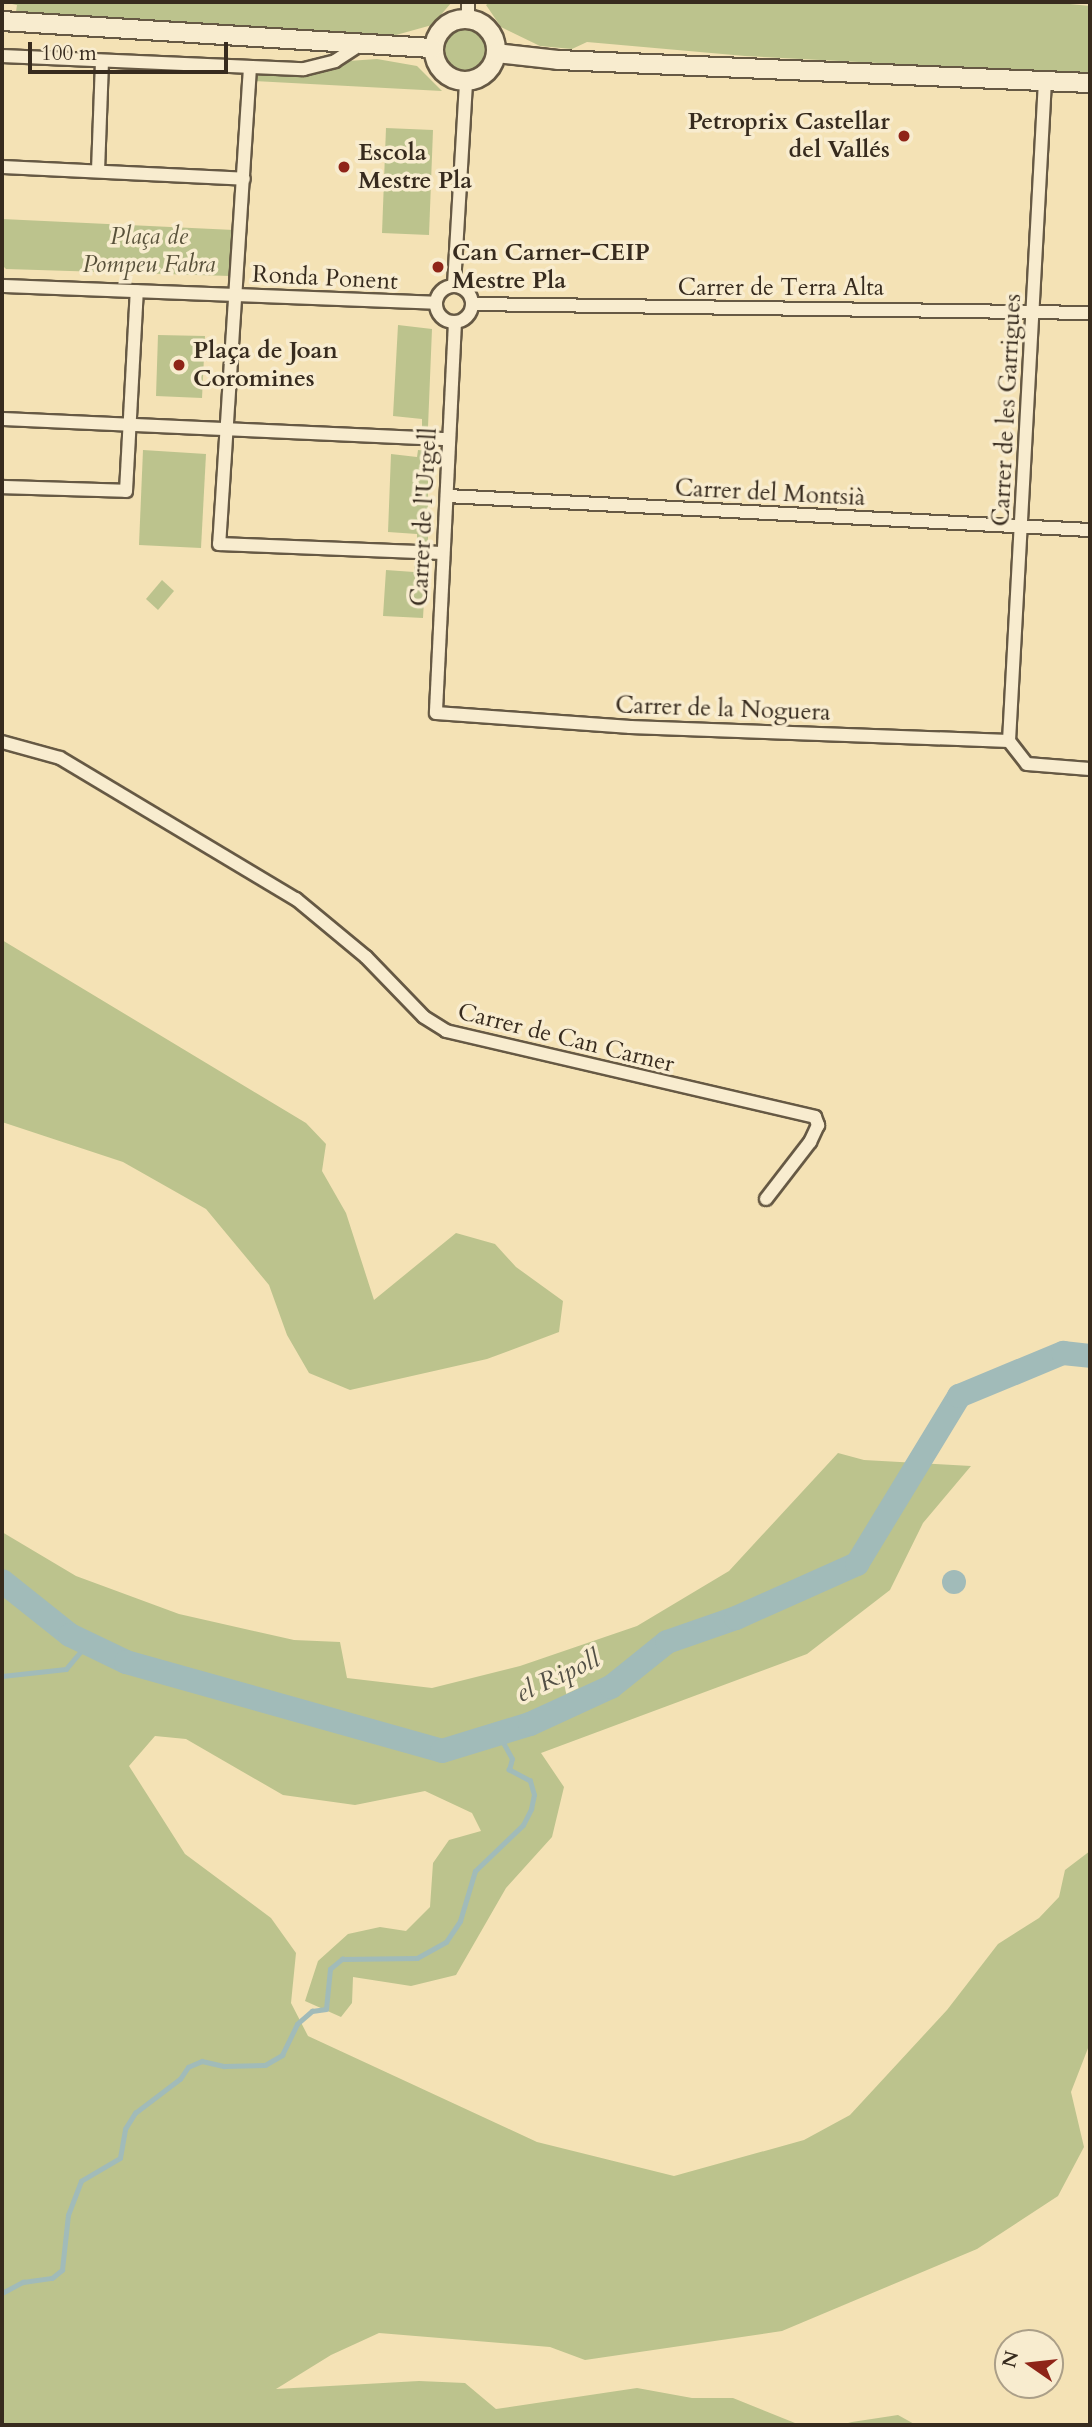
<!DOCTYPE html>
<html>
<head>
<meta charset="utf-8">
<style>
	body { margin:0 }
	#map { position:relative; width:1092px; height:2427px; overflow:hidden; background:#f4e2b5; font-family:Cardo,serif }
	div>[style] { position:absolute }
	.green>* { inset:0; background:#bcc38d }
	.round { border-radius:50% }
	.water>* { inset:0; background:#a1bbb9 }
	.stream>* { height:4.5px; margin:-2.25px; padding:0 2.25px; transform-origin:2.25px; border-radius:2.25px; background:#a1bbb9 }
	.river>* { height:24px; margin:-12px; padding:0 12px; transform-origin:12px; border-radius:12px; background:#a1bbb9 }
	.roads { filter:drop-shadow(2px 0 #665944) drop-shadow(-2px 0 #665944) drop-shadow(0 2px #665944) drop-shadow(0 -2px #665944) }
	.street>* { height:12px; margin:-6px; padding:0 6px; transform-origin:6px; border-radius:6px; background:#f8eccf }
	.street>.ring { margin:-6px; padding:0; box-sizing:content-box; background:none; border:12px solid #f8eccf; border-radius:50% }
	.secondary>* { height:18px; margin:-9px; padding:0 9px; transform-origin:9px; border-radius:9px; background:#f8eccf }
	.secondary>.ring { margin:-9px; padding:0; box-sizing:content-box; background:none; border:18px solid #f8eccf; border-radius:50% }
	.dots>* { width:19px; height:19px; translate:-50% -50%; box-sizing:border-box; border:4px solid #f8eccf; border-radius:50% }
	span { translate:-50% -50%; white-space:nowrap; text-align:center; line-height:1.15; -webkit-text-stroke:7px #f8eccf; paint-order:stroke }
	.poi-label { font-size:24px; color:#372b1e; font-weight:700 }
	.right { translate:-100% -50%; text-align:right }
	.left { translate:0 -50%; text-align:left }
	.park-label { font-size:24px; color:#58513a; font-style:italic }
	.street-label { font-size:24px; color:#372b1e }
	.water-label { font-size:26px; color:#524f45; font-style:italic }
	.frame { position:absolute; inset:0; border:4px solid #372b1e; pointer-events:none }
	.north { position:absolute; left:994px; top:2329px; width:70px; height:70px; box-sizing:border-box; background:#f8eccf; border:2px solid #ab9f88; border-radius:50%; rotate:284deg; font-size:19px; font-weight:700; line-height:28px; text-align:center; color:#372b1e }
	.north::after { content:''; display:block; margin:auto; width:24px; height:32px; background:#8f2418; clip-path:polygon(50% 0,100% 100%,50% 72%,0 100%) }
	.scale { position:absolute; left:28px; top:42px; width:200px; height:32px; box-sizing:border-box; border:4px solid #372b1e; border-top:0; padding-left:9px; font-size:21px; line-height:24px; white-space:nowrap; color:#372b1e; -webkit-text-stroke:5px #f8eccf; paint-order:stroke }
</style>
</head>
<body>
<div id="map">
	<div class="green">
		<i style="clip-path:polygon(2px 2px,452px 2px,432px 25px,396px 35px,16px 12px,17px 5px)"></i>
		<i style="clip-path:polygon(490px 2px,1050px 2px,1090px 6px,1090px 74px,745px 56px,587px 42px,572px 49px,540px 46px,501px 27px,486px 5px)"></i>
		<i class="round" style="left:443px;top:29px;width:46px;height:46px"></i>
		<i style="clip-path:polygon(377px 59px,417px 66px,442px 91px,252px 81px,252px 74px,297px 77px,348px 61px)"></i>
		<i style="clip-path:polygon(386px 128px,433px 130px,429px 235px,382px 233px)"></i>
		<i style="clip-path:polygon(2px 219px,234px 230px,230px 276px,6px 269px,2px 265px)"></i>
		<i style="clip-path:polygon(398px 325px,432px 329px,428px 427px,422px 427px,422px 419px,393px 416px)"></i>
		<i style="clip-path:polygon(158px 335px,205px 336px,202px 398px,156px 396px)"></i>
		<i style="clip-path:polygon(143px 450px,206px 454px,201px 548px,139px 545px)"></i>
		<i style="clip-path:polygon(418px 450px,428px 451px,428px 544px,417px 543px,417px 534px,388px 532px,391px 454px,417px 457px)"></i>
		<i style="clip-path:polygon(415px 563px,426px 564px,423px 618px,383px 616px,386px 570px,414px 572px)"></i>
		<i style="clip-path:polygon(162px 580px,174px 591px,158px 610px,146px 599px)"></i>
		<i style="clip-path:polygon(2px 940px,306px 1123px,326px 1144px,322px 1171px,346px 1213px,374px 1300px,456px 1233px,495px 1244px,516px 1267px,563px 1301px,559px 1332px,487px 1359px,350px 1390px,309px 1373px,287px 1335px,269px 1285px,206px 1209px,123px 1162px,2px 1122px)"></i>
		<i style="clip-path:polygon(838px 1453px,864px 1460px,971px 1466px,923px 1523px,890px 1590px,807px 1654px,541px 1753px,564px 1787px,552px 1837px,506px 1888px,456px 1975px,411px 1986px,353px 1977px,352px 2003px,341px 2017px,305px 2001px,318px 1961px,348px 1934px,380px 1927px,406px 1931px,430px 1907px,433px 1863px,449px 1840px,481px 1831px,472px 1813px,425px 1791px,355px 1805px,283px 1795px,186px 1739px,155px 1736px,129px 1766px,185px 1854px,271px 1918px,296px 1953px,291px 2003px,308px 2036px,537px 2142px,674px 2176px,804px 2140px,850px 2115px,947px 2010px,998px 1944px,1039px 1918px,1059px 1897px,1065px 1870px,1090px 1851px,1090px 2043px,1071px 2092px,1084px 2147px,1058px 2196px,977px 2249px,782px 2331px,585px 2360px,550px 2347px,379px 2333px,331px 2355px,276px 2389px,419px 2381px,465px 2383px,496px 2409px,637px 2388px,692px 2398px,733px 2398px,800px 2425px,2px 2425px,2px 1532px,76px 1576px,179px 1614px,294px 1640px,340px 1642px,347px 1678px,432px 1688px,520px 1666px,637px 1626px,729px 1571px)"></i>
		<i style="clip-path:polygon(898px 2415px,916px 2425px,840px 2425px,852px 2422px)"></i>
	</div>
	<div class="water">
		<i class="round" style="left:942px;top:1570px;width:24px;height:24px"></i>
	</div>
	<div class="stream">
		<i style="left:2px;top:1676px;width:64px;rotate:-6.2deg"></i>
		<i style="left:66px;top:1669px;width:33px;rotate:-50deg"></i>
		<i style="left:2px;top:2293px;width:24px;rotate:-28deg"></i>
		<i style="left:23px;top:2282px;width:29px;rotate:-8deg"></i>
		<i style="left:52px;top:2278px;width:13px;rotate:-39deg"></i>
		<i style="left:62px;top:2270px;width:55px;rotate:-83.8deg"></i>
		<i style="left:68px;top:2215px;width:36px;rotate:-69deg"></i>
		<i style="left:81px;top:2181px;width:45px;rotate:-30.5deg"></i>
		<i style="left:120px;top:2158px;width:29px;rotate:-80deg"></i>
		<i style="left:125px;top:2129px;width:19px;rotate:-58deg"></i>
		<i style="left:135px;top:2113px;width:56px;rotate:-37.1deg"></i>
		<i style="left:180px;top:2079px;width:14px;rotate:-56deg"></i>
		<i style="left:188px;top:2067px;width:15px;rotate:-23deg"></i>
		<i style="left:202px;top:2061px;width:23px;rotate:13deg"></i>
		<i style="left:224px;top:2066px;width:41px;rotate:-1.4deg"></i>
		<i style="left:265px;top:2065px;width:20px;rotate:-30deg"></i>
		<i style="left:282px;top:2055px;width:34px;rotate:-64deg"></i>
		<i style="left:297px;top:2024px;width:20px;rotate:-41deg"></i>
		<i style="left:312px;top:2011px;width:14px;rotate:-8deg"></i>
		<i style="left:326px;top:2009px;width:40px;rotate:-84.3deg"></i>
		<i style="left:330px;top:1969px;width:16px;rotate:-40deg"></i>
		<i style="left:342px;top:1959px;width:75px;rotate:-0.8deg"></i>
		<i style="left:417px;top:1958px;width:33px;rotate:-29deg"></i>
		<i style="left:446px;top:1942px;width:25px;rotate:-56deg"></i>
		<i style="left:460px;top:1921px;width:52px;rotate:-73.3deg"></i>
		<i style="left:475px;top:1871px;width:66px;rotate:-43.8deg"></i>
		<i style="left:523px;top:1825px;width:18px;rotate:-63deg"></i>
		<i style="left:531px;top:1809px;width:14px;rotate:-78deg"></i>
		<i style="left:534px;top:1795px;width:15px;rotate:-106deg"></i>
		<i style="left:530px;top:1781px;width:24px;rotate:-152deg"></i>
		<i style="left:509px;top:1770px;width:11px;rotate:-75deg"></i>
		<i style="left:512px;top:1759px;width:26px;rotate:-119deg"></i>
	</div>
	<div class="river">
		<i style="left:2px;top:1581px;width:87px;rotate:38.5deg"></i>
		<i style="left:70px;top:1635px;width:62px;rotate:25.7deg"></i>
		<i style="left:126px;top:1662px;width:328px;rotate:15.7deg"></i>
		<i style="left:442px;top:1751px;width:92px;rotate:-17.1deg"></i>
		<i style="left:530px;top:1724px;width:89px;rotate:-24.6deg"></i>
		<i style="left:611px;top:1687px;width:72px;rotate:-38.8deg"></i>
		<i style="left:667px;top:1642px;width:73px;rotate:-19.2deg"></i>
		<i style="left:736px;top:1618px;width:133px;rotate:-24.1deg"></i>
		<i style="left:857px;top:1564px;width:197px;rotate:-58.7deg"></i>
		<i style="left:959px;top:1396px;width:113px;rotate:-22.5deg"></i>
		<i style="left:1063px;top:1353px;width:27px;rotate:6deg"></i>
	</div>
	<div class="roads">
		<div class="street">
			<i style="left:468px;top:20px;width:18px;rotate:-90deg"></i>
			<i style="left:2px;top:56px;width:302px;rotate:2.5deg"></i>
			<i style="left:304px;top:69px;width:32px;rotate:-14deg"></i>
			<i style="left:335px;top:61px;width:27px;rotate:-33deg"></i>
			<i style="left:250px;top:67px;width:478px;rotate:93.7deg"></i>
			<i style="left:219px;top:544px;width:224px;rotate:2.3deg"></i>
			<i style="left:2px;top:167px;width:242px;rotate:2.8deg"></i>
			<i style="left:98px;top:171px;width:110px;rotate:-87.9deg"></i>
			<i style="left:454px;top:285px;width:205px;rotate:-86.6deg"></i>
			<i class="ring" style="left:436px;top:286px;width:24px;height:24px"></i>
			<i style="left:2px;top:286px;width:434px;rotate:2.2deg"></i>
			<i style="left:472px;top:304px;width:618px;rotate:0.83deg"></i>
			<i style="left:455px;top:322px;width:391px;rotate:92.8deg"></i>
			<i style="left:436px;top:713px;width:195px;rotate:4.1deg"></i>
			<i style="left:630px;top:727px;width:379px;rotate:2.1deg"></i>
			<i style="left:2px;top:419px;width:446px;rotate:2.6deg"></i>
			<i style="left:2px;top:487px;width:124px;rotate:1.8deg"></i>
			<i style="left:126px;top:491px;width:200px;rotate:-86.9deg"></i>
			<i style="left:447px;top:496px;width:644px;rotate:3.03deg"></i>
			<i style="left:1009px;top:741px;width:661px;rotate:-86.88deg"></i>
			<i style="left:1009px;top:741px;width:29px;rotate:52deg"></i>
			<i style="left:1027px;top:764px;width:63px;rotate:4.5deg"></i>
			<i style="left:2px;top:742px;width:60px;rotate:15.4deg"></i>
			<i style="left:60px;top:758px;width:275px;rotate:30.9deg"></i>
			<i style="left:296px;top:899px;width:91px;rotate:39.6deg"></i>
			<i style="left:366px;top:957px;width:83px;rotate:46deg"></i>
			<i style="left:424px;top:1017px;width:26px;rotate:32deg"></i>
			<i style="left:446px;top:1031px;width:379px;rotate:13.1deg"></i>
			<i style="left:815px;top:1117px;width:9px;rotate:69deg"></i>
			<i style="left:818px;top:1125px;width:19px;rotate:115deg"></i>
			<i style="left:810px;top:1142px;width:72px;rotate:127.7deg"></i>
		</div>
		<div class="secondary">
			<i class="ring" style="left:434px;top:19px;width:44px;height:44px"></i>
			<i style="left:2px;top:21px;width:432px;rotate:3.6deg"></i>
			<i style="left:496px;top:53px;width:62px;rotate:6.4deg"></i>
			<i style="left:558px;top:60px;width:532px;rotate:2.48deg"></i>
		</div>
	</div>
	<div class="dots">
		<i style="left:904px;top:136px;background:#8f2418"></i>
		<i style="left:344px;top:167px;background:#8f2418"></i>
		<i style="left:438px;top:267px;background:#8f2418"></i>
		<i style="left:179px;top:365px;background:#8f2418"></i>
	</div>
	<div class="poi-label">
		<span class="right" style="left:890px;top:136px">Petroprix Castellar<br>del Vallés</span>
		<span class="left" style="left:358px;top:167px">Escola<br>Mestre Pla</span>
		<span class="left" style="left:452px;top:267px">Can Carner-CEIP<br>Mestre Pla</span>
		<span class="left" style="left:193px;top:365px">Plaça de Joan<br>Coromines</span>
	</div>
	<div class="park-label">
		<span style="left:149px;top:251px">Plaça de<br>Pompeu Fabra</span>
	</div>
	<div class="street-label">
		<span style="left:325px;top:278px;rotate:3deg">Ronda Ponent</span>
		<span style="left:781px;top:288px">Carrer de Terra Alta</span>
		<span style="left:1007px;top:410px;rotate:-87deg">Carrer de les Garrigues</span>
		<span style="left:770px;top:493px;rotate:3deg">Carrer del Montsià</span>
		<span style="left:424px;top:517px;rotate:-87deg">Carrer de l'Urgell</span>
		<span style="left:723px;top:709px;rotate:2deg">Carrer de la Noguera</span>
		<span style="left:566px;top:1038px;rotate:14deg">Carrer de Can Carner</span>
	</div>
	<div class="water-label">
		<span style="left:558px;top:1676px;rotate:-25deg">el Ripoll</span>
	</div>
	<div class="frame"></div>
	<div class="north">N</div>
	<div class="scale">100 m</div>
</div>
</body>
</html>
